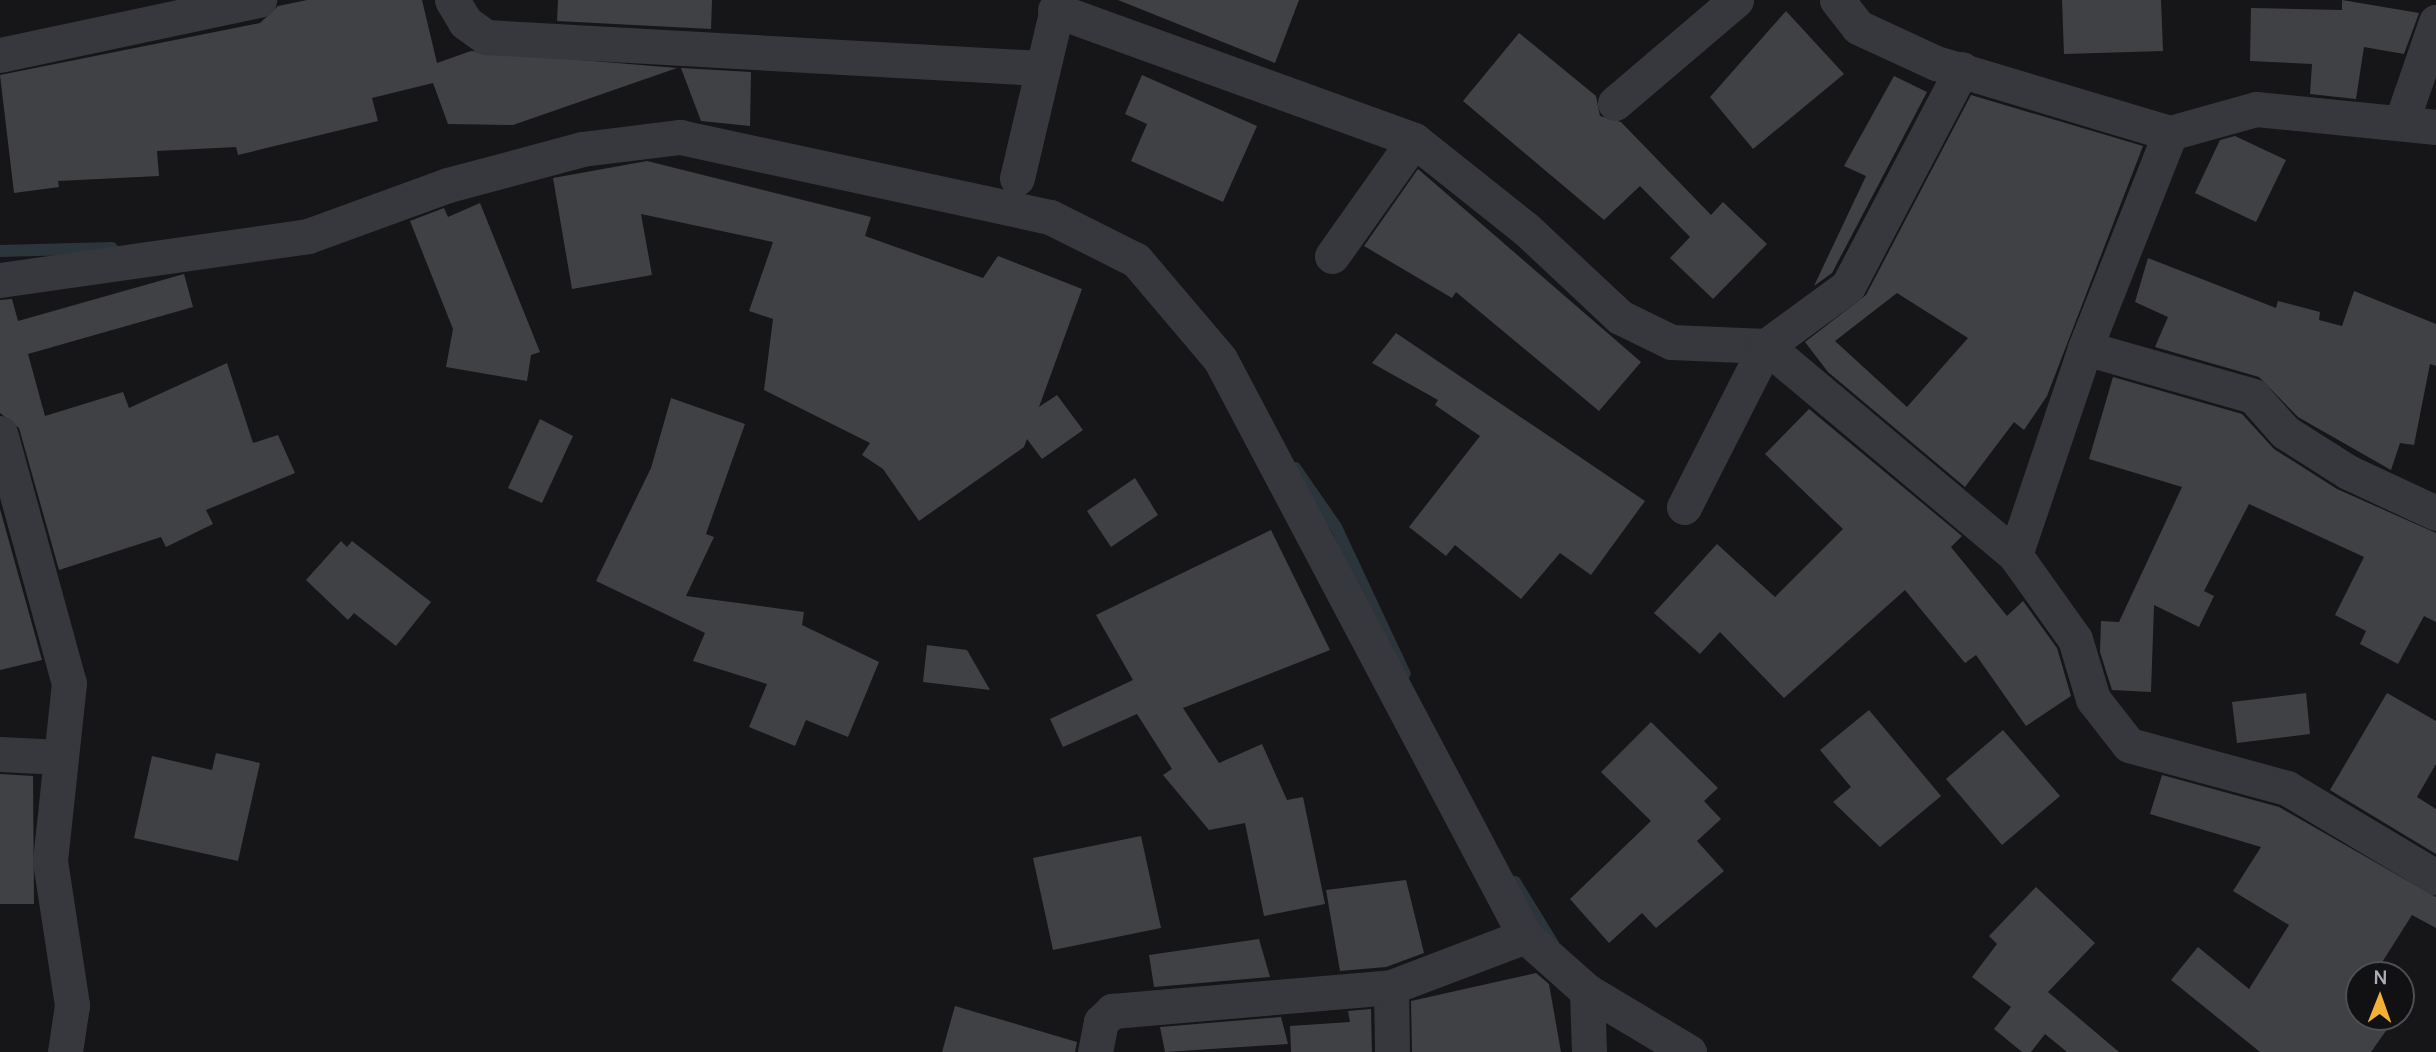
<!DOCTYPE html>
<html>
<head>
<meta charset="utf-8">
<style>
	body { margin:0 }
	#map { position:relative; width:2436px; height:1052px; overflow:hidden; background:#161618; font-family:Manrope,sans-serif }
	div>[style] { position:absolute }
	.stream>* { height:12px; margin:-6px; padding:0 6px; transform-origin:6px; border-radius:6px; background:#2c353c }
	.building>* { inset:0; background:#404145 }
	.street>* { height:35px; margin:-17.5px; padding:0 17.5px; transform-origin:17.5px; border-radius:17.5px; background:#37383d }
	span { translate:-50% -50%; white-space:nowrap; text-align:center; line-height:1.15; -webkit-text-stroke:7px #111113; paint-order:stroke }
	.north { position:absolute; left:2345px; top:961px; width:70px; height:70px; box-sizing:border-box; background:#111113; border:2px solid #4d4f55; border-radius:50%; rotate:1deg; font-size:19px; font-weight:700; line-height:28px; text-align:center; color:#a8adb8 }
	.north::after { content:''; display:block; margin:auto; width:24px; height:32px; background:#f2b134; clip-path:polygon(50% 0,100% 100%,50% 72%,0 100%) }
</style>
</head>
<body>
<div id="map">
	<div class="stream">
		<i style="left:0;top:251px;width:112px;rotate:-1.5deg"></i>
		<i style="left:1295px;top:468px;width:72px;rotate:55.2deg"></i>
		<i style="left:1336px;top:527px;width:162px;rotate:64.9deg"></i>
		<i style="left:1515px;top:882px;width:73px;rotate:58.5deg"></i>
	</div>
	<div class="building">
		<i style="clip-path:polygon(307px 0,422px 0,437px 63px,471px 51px,677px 68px,513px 125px,448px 124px,433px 83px,372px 98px,378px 121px,238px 155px,236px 147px,157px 151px,159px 176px,58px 181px,59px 187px,14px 193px,0 75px,260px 23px,278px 6px)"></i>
		<i style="clip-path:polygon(558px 0,712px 0,711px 29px,557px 21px)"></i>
		<i style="clip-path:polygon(1118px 0,1299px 0,1275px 63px)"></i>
		<i style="clip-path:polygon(2062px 0,2161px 0,2163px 51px,2064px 54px)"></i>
		<i style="clip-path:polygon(2342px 0,2419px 13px,2404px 54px,2364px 47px,2356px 99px,2310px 94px,2312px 64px,2250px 61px,2251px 8px,2342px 10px)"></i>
		<i style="clip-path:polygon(1786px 11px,1844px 74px,1753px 149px,1710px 97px)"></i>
		<i style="clip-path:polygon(1519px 33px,1596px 96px,1600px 116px,1621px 122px,1711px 215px,1723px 202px,1767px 244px,1713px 299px,1670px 258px,1690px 237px,1640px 186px,1604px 220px,1463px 101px)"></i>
		<i style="clip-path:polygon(681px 68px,751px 72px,750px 126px,701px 121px)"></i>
		<i style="clip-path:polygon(1142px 75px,1257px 126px,1223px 202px,1131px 161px,1147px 124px,1125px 114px)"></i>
		<i style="clip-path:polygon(1894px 76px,1927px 92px,1832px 273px,1814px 286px,1866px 176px,1844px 166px)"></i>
		<i style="clip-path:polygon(evenodd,1971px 95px,2143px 146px,2047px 396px,2024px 430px,2014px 422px,1965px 487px,1828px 372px,1805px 342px,1866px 295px,1971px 95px,1897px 293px,1968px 338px,1907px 407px,1835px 341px,1897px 293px)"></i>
		<i style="clip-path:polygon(2235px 136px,2286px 160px,2256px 222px,2195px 193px,2220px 140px)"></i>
		<i style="clip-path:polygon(647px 161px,871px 217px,865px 236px,983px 278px,998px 256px,1082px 289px,1039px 407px,1057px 395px,1083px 430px,1042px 459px,1027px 439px,1024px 447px,919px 521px,883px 469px,862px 455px,870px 443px,764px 390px,773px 319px,749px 311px,773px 242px,641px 214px,652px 275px,572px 289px,553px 178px)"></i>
		<i style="clip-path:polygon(1418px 169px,1641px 362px,1599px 411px,1456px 292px,1452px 298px,1364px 246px)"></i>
		<i style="clip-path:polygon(480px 203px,540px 352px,531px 355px,527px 381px,446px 367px,453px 329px,410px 221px,444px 208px,448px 217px)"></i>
		<i style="clip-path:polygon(2148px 258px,2276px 308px,2278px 301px,2320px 312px,2319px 320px,2342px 326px,2354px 291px,2436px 324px,2436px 366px,2430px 364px,2414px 445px,2400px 443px,2391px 470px,2298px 417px,2259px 377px,2155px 347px,2168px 317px,2135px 302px)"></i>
		<i style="clip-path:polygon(184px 274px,193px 307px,28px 354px,45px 416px,123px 392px,129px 408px,227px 363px,253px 443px,278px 435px,295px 473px,206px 510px,213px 524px,166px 547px,161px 537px,59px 570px,19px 428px,0 413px,0 300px,12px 299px,18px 321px)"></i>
		<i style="clip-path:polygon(1396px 333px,1645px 501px,1591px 575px,1560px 553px,1521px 599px,1455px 545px,1446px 556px,1409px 527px,1480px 436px,1435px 405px,1438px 400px,1372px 363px)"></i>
		<i style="clip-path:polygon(2113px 377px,2242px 414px,2274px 449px,2337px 489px,2436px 533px,2436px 622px,2424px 616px,2398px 664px,2360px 644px,2366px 631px,2335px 615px,2364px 557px,2249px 504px,2204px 591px,2214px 596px,2199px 627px,2154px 605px,2151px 692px,2112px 690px,2100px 652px,2101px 621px,2119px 622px,2182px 487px,2089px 459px)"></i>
		<i style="clip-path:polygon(671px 398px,745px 424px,706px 534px,714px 537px,686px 596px,804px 612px,802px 625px,879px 662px,848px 737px,806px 720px,795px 746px,749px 727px,767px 684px,693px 661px,705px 633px,596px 581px,651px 468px)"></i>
		<i style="clip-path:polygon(1809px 409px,1962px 536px,1951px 547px,2007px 616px,2023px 601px,2057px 648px,2071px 696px,2026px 726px,1976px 655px,1965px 663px,1905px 590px,1784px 698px,1720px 632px,1700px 654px,1654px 613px,1717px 544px,1775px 597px,1843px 529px,1765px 454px)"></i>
		<i style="clip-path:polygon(540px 419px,573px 436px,542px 503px,508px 488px)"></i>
		<i style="clip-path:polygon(1135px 478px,1158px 515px,1111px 547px,1087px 511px)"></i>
		<i style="clip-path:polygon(0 509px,42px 660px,0 670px)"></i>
		<i style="clip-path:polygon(1271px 530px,1330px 650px,1183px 708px,1219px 763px,1262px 744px,1287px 800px,1303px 797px,1325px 904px,1264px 916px,1245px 823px,1209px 830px,1163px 775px,1172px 769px,1137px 714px,1063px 747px,1050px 719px,1133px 680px,1096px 615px)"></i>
		<i style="clip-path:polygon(341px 541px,347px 547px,352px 541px,431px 602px,396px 646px,354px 613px,348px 620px,306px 580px)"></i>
		<i style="clip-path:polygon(927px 645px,967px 650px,990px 690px,923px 682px)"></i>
		<i style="clip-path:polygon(2306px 693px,2310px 734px,2237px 743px,2232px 702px)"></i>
		<i style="clip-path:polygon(2387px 693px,2436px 721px,2436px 764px,2417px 797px,2436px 809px,2436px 854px,2330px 790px)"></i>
		<i style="clip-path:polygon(1869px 710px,1941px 796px,1880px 847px,1833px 802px,1851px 787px,1820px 750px)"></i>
		<i style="clip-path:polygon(1651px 722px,1718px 788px,1704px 801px,1721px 819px,1697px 841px,1724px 871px,1656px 928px,1642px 913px,1609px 943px,1570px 899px,1651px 821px,1601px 772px)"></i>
		<i style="clip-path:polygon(2003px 730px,2060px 796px,2002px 845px,1946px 779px)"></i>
		<i style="clip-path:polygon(216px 753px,260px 763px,238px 861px,134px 838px,152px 756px,212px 770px)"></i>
		<i style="clip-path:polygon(0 774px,33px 776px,34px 904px,0 904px)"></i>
		<i style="clip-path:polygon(2162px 775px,2279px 807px,2436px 897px,2436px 928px,2412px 915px,2374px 975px,2359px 975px,2359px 1017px,2395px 1018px,2371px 1052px,2260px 1052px,2171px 980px,2198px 947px,2249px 989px,2289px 925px,2233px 891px,2261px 847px,2150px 814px)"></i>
		<i style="clip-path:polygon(1141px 836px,1161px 928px,1053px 950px,1033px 858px)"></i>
		<i style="clip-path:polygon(1406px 880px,1424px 953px,1386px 967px,1340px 971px,1326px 890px)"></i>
		<i style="clip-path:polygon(2036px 887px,2095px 943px,2048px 992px,2119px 1052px,2067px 1052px,2045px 1034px,2031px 1052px,2022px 1052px,1994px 1029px,2011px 1007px,1972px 977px,1997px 944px,1989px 936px)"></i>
		<i style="clip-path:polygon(1259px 939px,1270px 977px,1154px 987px,1149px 955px)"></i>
		<i style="clip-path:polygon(1536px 973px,1549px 984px,1561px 1052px,1412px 1052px,1411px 1001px)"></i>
		<i style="clip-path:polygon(955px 1006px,1077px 1042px,1075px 1052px,942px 1052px)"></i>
		<i style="clip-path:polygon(1371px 1009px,1372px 1052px,1291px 1052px,1290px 1026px,1350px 1022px,1348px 1011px)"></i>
		<i style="clip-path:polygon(1281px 1017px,1288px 1044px,1165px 1052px,1160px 1027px)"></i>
	</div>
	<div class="street">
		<i style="left:452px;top:0;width:26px;rotate:59deg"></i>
		<i style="left:465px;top:22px;width:26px;rotate:36deg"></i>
		<i style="left:486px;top:37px;width:556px;rotate:3.2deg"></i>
		<i style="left:1837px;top:0;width:34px;rotate:52deg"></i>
		<i style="left:1858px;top:27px;width:86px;rotate:24.8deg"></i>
		<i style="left:1936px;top:63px;width:244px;rotate:16.7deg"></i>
		<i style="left:2170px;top:133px;width:89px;rotate:-15.6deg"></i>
		<i style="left:2256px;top:109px;width:181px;rotate:5.7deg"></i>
		<i style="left:1055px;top:10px;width:382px;rotate:19.9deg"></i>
		<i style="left:1414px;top:140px;width:143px;rotate:38.5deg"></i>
		<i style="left:1526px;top:229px;width:129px;rotate:43.1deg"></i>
		<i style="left:1620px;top:317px;width:57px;rotate:26.1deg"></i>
		<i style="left:1671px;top:342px;width:95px;rotate:2.4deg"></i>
		<i style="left:1766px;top:346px;width:325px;rotate:40deg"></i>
		<i style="left:2015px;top:555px;width:103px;rotate:54.5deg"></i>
		<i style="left:2075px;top:639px;width:63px;rotate:73.3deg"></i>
		<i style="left:2093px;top:699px;width:58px;rotate:52deg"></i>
		<i style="left:2129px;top:745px;width:164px;rotate:15.2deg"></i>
		<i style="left:2287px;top:788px;width:174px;rotate:30.9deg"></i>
		<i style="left:0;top:55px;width:265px;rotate:-12deg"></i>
		<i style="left:1615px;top:103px;width:159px;rotate:-40.4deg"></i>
		<i style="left:2402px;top:120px;width:104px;rotate:-70.9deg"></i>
		<i style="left:1017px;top:178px;width:183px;rotate:-76.7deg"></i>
		<i style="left:1332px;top:256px;width:142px;rotate:-54.7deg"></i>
		<i style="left:0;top:280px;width:311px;rotate:-8.1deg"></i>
		<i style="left:308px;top:236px;width:149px;rotate:-20deg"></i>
		<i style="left:448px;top:185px;width:139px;rotate:-15deg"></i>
		<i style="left:582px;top:149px;width:99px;rotate:-7deg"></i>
		<i style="left:680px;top:137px;width:379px;rotate:12.2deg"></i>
		<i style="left:1050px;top:217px;width:96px;rotate:26.6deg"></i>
		<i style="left:1136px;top:260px;width:130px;rotate:49.7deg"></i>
		<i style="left:1220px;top:359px;width:653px;rotate:62.14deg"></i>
		<i style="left:1525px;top:936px;width:83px;rotate:41.6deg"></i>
		<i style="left:1587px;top:991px;width:119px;rotate:30.9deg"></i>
		<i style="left:2085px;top:348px;width:175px;rotate:15.9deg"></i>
		<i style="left:2253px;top:396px;width:48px;rotate:48.4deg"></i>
		<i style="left:2285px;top:432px;width:75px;rotate:32.4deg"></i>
		<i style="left:2348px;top:472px;width:97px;rotate:25deg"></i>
		<i style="left:0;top:433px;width:259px;rotate:74.6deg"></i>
		<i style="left:69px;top:683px;width:179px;rotate:96.1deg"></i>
		<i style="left:50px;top:861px;width:146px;rotate:81.3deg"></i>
		<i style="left:72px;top:1005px;width:48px;rotate:98.5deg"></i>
		<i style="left:1684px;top:507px;width:181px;rotate:-63deg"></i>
		<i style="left:1766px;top:346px;width:102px;rotate:-36.2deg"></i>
		<i style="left:1848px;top:286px;width:245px;rotate:-62.3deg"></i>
		<i style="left:2015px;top:555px;width:219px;rotate:-71.3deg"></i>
		<i style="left:2085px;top:348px;width:231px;rotate:-68.4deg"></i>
		<i style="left:0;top:754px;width:61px;rotate:2.8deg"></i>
		<i style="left:1391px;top:987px;width:65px;rotate:89.1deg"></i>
		<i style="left:1587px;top:991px;width:61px;rotate:88.1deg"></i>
		<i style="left:1095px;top:1052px;width:31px;rotate:-79deg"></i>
		<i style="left:1101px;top:1022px;width:16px;rotate:-45deg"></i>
		<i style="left:1112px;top:1011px;width:280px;rotate:-4.9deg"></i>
		<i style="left:1391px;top:987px;width:143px;rotate:-20.8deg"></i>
	</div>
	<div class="north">N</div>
</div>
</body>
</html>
